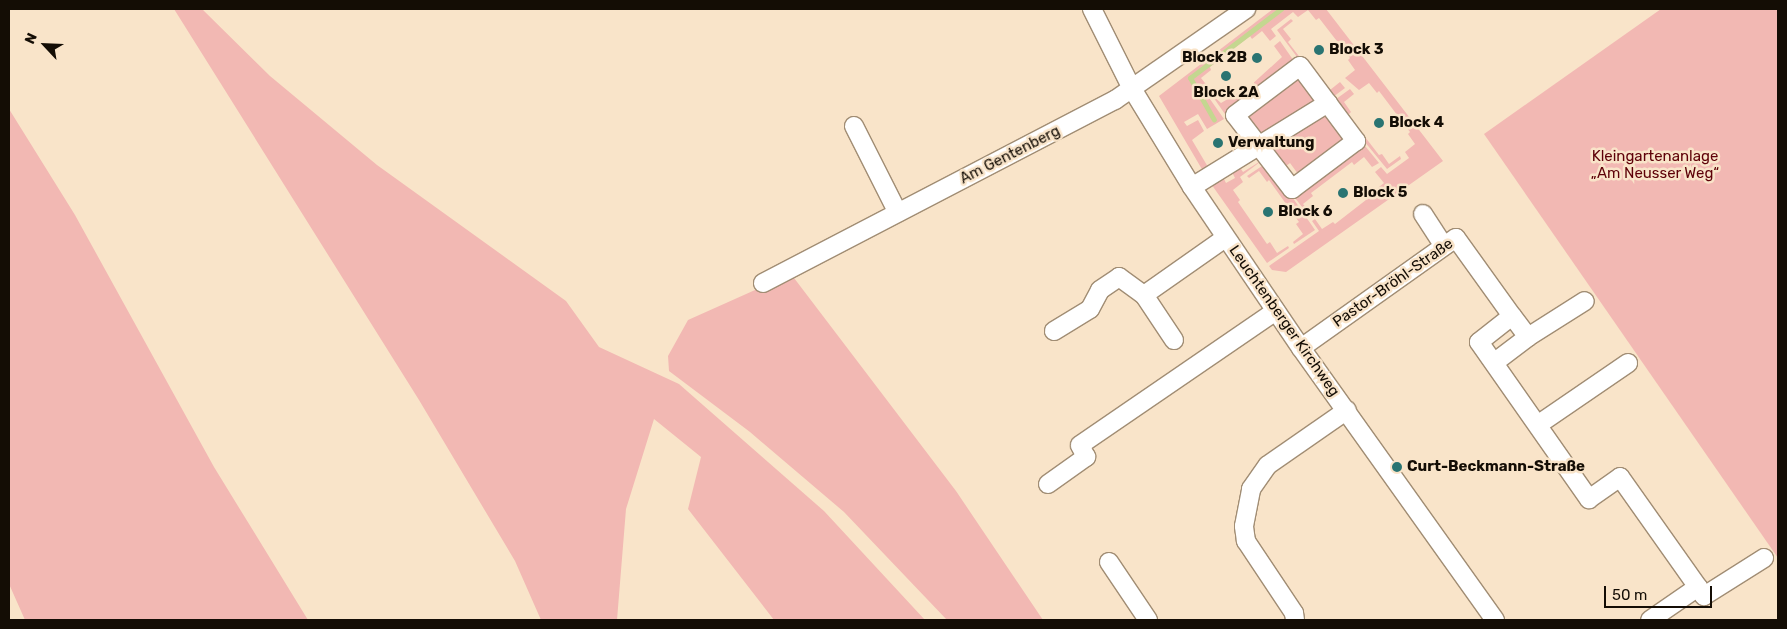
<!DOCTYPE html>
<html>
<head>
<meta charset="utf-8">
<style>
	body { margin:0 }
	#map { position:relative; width:1787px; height:629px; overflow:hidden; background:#f9e4c9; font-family:Rubik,sans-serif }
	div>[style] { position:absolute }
	.green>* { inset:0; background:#f2b8b3 }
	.stream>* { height:4.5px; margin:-2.25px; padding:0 2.25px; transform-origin:2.25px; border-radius:2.25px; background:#c4d790 }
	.roads { filter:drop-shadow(1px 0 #a18d74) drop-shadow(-1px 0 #a18d74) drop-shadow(0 1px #a18d74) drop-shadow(0 -1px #a18d74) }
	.minor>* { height:18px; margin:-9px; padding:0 9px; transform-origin:9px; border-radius:9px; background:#fff }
	.dots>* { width:14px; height:14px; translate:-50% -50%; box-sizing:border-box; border:2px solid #f9e4c9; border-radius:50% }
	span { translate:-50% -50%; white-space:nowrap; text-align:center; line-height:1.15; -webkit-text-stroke:5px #f9e4c9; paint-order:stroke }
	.poi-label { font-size:15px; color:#140d05; font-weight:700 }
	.left { translate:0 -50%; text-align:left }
	.right { translate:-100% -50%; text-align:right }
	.street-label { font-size:15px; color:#140d05 }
	.park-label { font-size:15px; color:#5e0008 }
	.frame { position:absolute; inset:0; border:10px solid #140d05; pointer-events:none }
	.north { position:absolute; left:20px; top:20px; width:50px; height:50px; -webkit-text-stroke:4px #f9e4c9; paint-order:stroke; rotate:295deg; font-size:14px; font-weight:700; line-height:20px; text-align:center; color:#140d05 }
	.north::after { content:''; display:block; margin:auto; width:18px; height:22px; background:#140d05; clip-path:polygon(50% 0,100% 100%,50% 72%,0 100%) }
	.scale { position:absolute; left:1604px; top:586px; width:108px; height:22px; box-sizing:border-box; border:2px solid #140d05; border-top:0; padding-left:6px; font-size:15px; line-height:18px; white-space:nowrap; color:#140d05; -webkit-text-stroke:4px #f9e4c9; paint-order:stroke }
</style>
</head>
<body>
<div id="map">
	<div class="green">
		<i style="clip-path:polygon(174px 9px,202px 9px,270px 76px,377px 165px,566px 301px,599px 347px,679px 384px,824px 511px,925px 620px,774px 620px,688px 509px,701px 457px,654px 419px,626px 509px,617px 620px,541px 620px,515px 561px,419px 400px)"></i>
		<i style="clip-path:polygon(1273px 9px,1326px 9px,1443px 161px,1286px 272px,1272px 270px,1269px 266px,1319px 231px,1312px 221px,1315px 219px,1322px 229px,1333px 222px,1335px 224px,1375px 193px,1374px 191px,1384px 183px,1375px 172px,1381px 167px,1387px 174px,1409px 158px,1405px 152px,1415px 144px,1408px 134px,1410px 132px,1379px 91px,1377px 93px,1369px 83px,1359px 90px,1345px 78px,1355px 70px,1348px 60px,1350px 58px,1319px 18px,1316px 20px,1308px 10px,1298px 17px,1293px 12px,1271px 29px,1276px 36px,1270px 41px,1262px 31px,1252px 39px,1250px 36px,1210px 67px,1211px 70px,1201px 78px,1209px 88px,1205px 92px,1224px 119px,1207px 129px,1198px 114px,1184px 122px,1187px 126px,1198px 120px,1204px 131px,1192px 140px,1208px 167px,1203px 171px,1159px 96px)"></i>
		<i style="clip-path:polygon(1661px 9px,1778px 9px,1778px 558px,1484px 134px)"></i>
		<i style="clip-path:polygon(1291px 19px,1293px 21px,1283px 29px,1291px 39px,1288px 42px,1319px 82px,1322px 80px,1330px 90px,1340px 82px,1345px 88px,1329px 100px,1277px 30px)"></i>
		<i style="clip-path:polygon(1280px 41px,1296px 64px,1227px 117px,1211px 94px,1221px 103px,1250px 86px,1282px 57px,1274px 46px)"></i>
		<i style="clip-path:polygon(1299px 71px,1320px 99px,1259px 138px,1241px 115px)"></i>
		<i style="clip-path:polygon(1350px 89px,1354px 94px,1344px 102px,1351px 112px,1348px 115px,1379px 155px,1382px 154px,1389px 164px,1400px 156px,1401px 159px,1387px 169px,1332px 102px)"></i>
		<i style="clip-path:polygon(9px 109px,75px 215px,214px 467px,308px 620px,25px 620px,9px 584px)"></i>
		<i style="clip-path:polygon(1329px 112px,1351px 140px,1301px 178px,1290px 163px,1282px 169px,1263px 144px)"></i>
		<i style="clip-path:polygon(1361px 141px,1379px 163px,1372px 167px,1364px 157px,1354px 165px,1352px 162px,1311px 193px,1313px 196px,1303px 204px,1311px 214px,1309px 216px,1292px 194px)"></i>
		<i style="clip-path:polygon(1264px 159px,1240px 177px,1243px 182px,1233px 190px,1240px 200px,1238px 202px,1267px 244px,1270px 242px,1277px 253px,1288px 246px,1289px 248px,1267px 263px,1209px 181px,1221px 173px,1226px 183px,1235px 178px,1230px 168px,1237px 163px,1243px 172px)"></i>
		<i style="clip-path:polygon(1268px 162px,1315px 230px,1294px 244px,1293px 242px,1303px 234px,1296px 224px,1299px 222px,1269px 180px,1267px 182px,1259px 171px,1249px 178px,1247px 176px)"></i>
		<i style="clip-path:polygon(791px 274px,956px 491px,1043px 620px,947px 620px,844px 512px,750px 432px,669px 371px,668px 356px,688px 320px)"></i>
	</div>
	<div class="stream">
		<i style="left:1214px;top:120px;width:48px;rotate:-119.7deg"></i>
		<i style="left:1190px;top:78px;width:114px;rotate:-37.2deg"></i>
	</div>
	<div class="roads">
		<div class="minor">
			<i style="left:1092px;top:9px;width:87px;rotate:63.4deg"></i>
			<i style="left:1131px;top:87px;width:117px;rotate:58.6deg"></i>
			<i style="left:1192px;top:187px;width:194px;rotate:55.9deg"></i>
			<i style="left:1301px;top:348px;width:334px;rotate:54.5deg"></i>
			<i style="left:1300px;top:66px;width:94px;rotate:53.3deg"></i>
			<i style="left:1356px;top:141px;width:80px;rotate:143.1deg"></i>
			<i style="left:1292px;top:189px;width:93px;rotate:-127.6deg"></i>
			<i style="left:1235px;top:115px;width:81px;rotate:-37deg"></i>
			<i style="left:854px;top:126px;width:97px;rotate:63.2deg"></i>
			<i style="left:1192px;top:187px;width:160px;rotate:-31.7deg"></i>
			<i style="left:1423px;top:214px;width:38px;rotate:57deg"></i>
			<i style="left:763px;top:283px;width:397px;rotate:-27.5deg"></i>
			<i style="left:1115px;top:100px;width:160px;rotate:-34.8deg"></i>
			<i style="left:1054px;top:331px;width:42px;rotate:-31.4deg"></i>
			<i style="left:1090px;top:309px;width:21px;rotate:-62deg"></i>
			<i style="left:1100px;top:290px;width:23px;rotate:-34deg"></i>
			<i style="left:1119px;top:277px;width:31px;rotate:36deg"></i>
			<i style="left:1528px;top:337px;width:67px;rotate:-32.3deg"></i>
			<i style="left:1174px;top:340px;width:54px;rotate:-123.7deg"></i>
			<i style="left:1144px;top:295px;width:99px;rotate:-35.1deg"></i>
			<i style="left:1301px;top:348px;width:190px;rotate:-35.4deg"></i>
			<i style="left:1456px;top:238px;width:96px;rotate:54.3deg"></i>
			<i style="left:1512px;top:316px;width:42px;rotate:141.8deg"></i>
			<i style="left:1479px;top:342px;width:192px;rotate:55deg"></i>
			<i style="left:1589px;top:499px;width:38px;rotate:-35deg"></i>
			<i style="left:1620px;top:477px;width:135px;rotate:54.7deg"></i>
			<i style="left:1698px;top:587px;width:58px;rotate:145.5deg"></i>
			<i style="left:1495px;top:362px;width:41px;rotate:-37.1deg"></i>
			<i style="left:1528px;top:337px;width:26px;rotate:-127deg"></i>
			<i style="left:1539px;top:424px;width:108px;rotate:-34.4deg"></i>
			<i style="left:1048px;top:484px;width:47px;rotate:-35.4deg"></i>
			<i style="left:1086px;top:457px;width:13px;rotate:-117deg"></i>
			<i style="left:1080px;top:445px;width:237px;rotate:-34.4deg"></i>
			<i style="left:1109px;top:562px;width:70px;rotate:56.1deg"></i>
			<i style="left:1698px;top:587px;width:11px;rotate:56deg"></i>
			<i style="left:1704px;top:596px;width:71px;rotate:-32.3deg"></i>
			<i style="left:1295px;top:620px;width:7px;rotate:-98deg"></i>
			<i style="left:1294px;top:613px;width:87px;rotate:-123.7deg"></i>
			<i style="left:1246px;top:541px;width:15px;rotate:-98deg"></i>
			<i style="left:1244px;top:526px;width:38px;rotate:-79deg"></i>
			<i style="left:1251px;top:489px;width:29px;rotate:-55deg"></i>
			<i style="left:1268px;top:465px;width:96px;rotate:-34.8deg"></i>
		</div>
	</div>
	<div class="dots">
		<i style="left:1319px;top:50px;background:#2a7472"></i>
		<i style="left:1257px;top:58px;background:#2a7472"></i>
		<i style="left:1226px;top:76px;background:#2a7472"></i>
		<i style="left:1379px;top:123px;background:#2a7472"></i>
		<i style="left:1218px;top:143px;background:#2a7472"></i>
		<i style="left:1343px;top:193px;background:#2a7472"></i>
		<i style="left:1268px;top:212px;background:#2a7472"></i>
		<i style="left:1397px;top:467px;background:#2a7472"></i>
	</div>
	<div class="poi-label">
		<span class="left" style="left:1329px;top:50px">Block 3</span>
		<span class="right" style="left:1247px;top:58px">Block 2B</span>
		<span style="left:1226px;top:93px">Block 2A</span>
		<span class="left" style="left:1389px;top:123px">Block 4</span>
		<span class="left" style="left:1228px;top:143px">Verwaltung</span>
		<span class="left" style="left:1353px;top:193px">Block 5</span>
		<span class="left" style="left:1278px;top:212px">Block 6</span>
		<span class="left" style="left:1407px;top:467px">Curt-Beckmann-Straße</span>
	</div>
	<div class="street-label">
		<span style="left:1010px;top:155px;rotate:-27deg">Am Gentenberg</span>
		<span style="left:1393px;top:283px;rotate:-35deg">Pastor-Bröhl-Straße</span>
		<span style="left:1284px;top:321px;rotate:55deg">Leuchtenberger Kirchweg</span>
	</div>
	<div class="park-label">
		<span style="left:1655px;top:165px">Kleingartenanlage<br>„Am Neusser Weg“</span>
	</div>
	<div class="frame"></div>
	<div class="north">N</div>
	<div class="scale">50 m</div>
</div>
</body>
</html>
